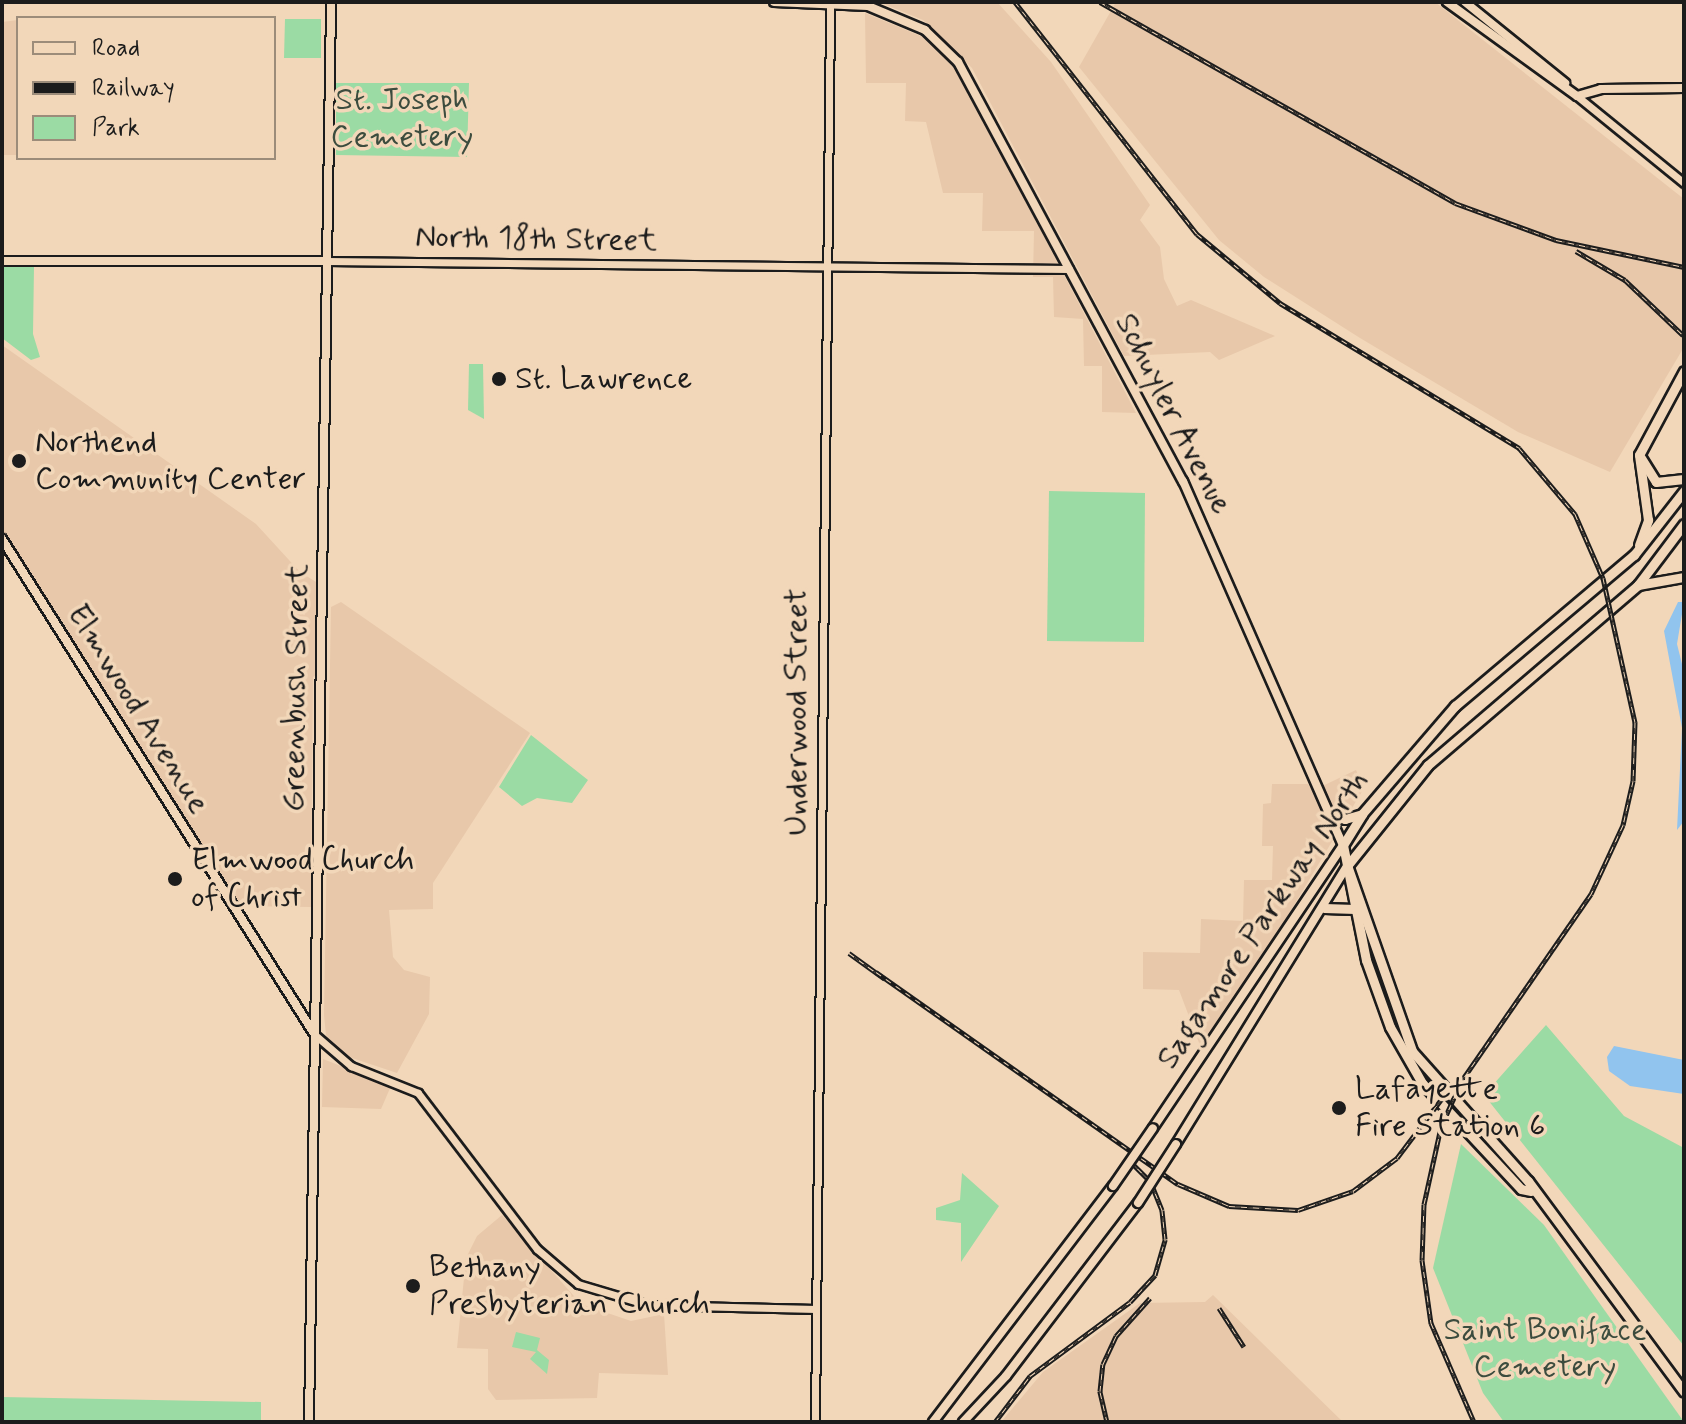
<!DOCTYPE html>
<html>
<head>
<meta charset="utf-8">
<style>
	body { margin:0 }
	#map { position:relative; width:1686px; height:1424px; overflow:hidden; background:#f2d7b9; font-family:Mynerve,sans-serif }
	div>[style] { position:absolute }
	.built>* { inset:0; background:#e8c8aa }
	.green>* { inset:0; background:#9bdba4 }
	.water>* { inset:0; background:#91c4ee }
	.roads { filter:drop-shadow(2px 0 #1c1c1c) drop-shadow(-2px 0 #1c1c1c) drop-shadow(0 2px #1c1c1c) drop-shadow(0 -2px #1c1c1c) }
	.tertiary>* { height:7px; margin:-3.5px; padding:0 3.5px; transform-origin:3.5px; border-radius:3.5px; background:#f2d7b9 }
	.secondary>* { height:8px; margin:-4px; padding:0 4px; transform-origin:4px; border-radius:4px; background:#f2d7b9 }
	.primary>* { height:8px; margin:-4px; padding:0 4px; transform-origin:4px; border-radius:4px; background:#f2d7b9 }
	.trunk>* { height:9px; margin:-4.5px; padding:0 4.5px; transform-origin:4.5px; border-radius:4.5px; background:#f2d7b9 }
	.rail>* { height:5px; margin-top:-2.5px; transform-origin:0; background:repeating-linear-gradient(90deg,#f2d7b9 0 6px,#1c1c1c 0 12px); box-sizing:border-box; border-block:2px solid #1c1c1c }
	.bridges { filter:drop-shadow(2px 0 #1c1c1c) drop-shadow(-2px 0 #1c1c1c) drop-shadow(0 2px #1c1c1c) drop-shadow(0 -2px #1c1c1c) }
	.primary-bridge>* { height:8px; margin:-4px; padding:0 4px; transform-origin:4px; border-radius:4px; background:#f2d7b9 }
	.dots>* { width:22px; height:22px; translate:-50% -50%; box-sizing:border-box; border:4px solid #f2d7b9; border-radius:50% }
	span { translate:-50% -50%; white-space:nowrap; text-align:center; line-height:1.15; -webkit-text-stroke:7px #f2d7b9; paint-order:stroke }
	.park-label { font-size:32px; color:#3c4c3e }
	.street-label { font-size:32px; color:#1c1c1c }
	.poi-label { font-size:32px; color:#1c1c1c }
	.left { translate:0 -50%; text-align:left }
	.frame { position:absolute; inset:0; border:4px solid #1c1c1c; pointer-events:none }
	.legend { position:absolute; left:16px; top:16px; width:260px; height:144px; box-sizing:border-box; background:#f2d7b9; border:2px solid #9c8c7a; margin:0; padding:10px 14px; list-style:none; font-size:24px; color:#1c1c1c }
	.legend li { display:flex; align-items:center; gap:16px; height:40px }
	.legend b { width:40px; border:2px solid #9c8c7a }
</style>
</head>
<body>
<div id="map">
	<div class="built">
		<i style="clip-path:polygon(2px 2px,2px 22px,18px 20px,18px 155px,2px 155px)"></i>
		<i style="clip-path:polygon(879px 2px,997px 2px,1051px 62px,1150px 205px,1140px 220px,1160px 247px,1164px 279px,1177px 306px,1191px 300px,1275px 336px,1219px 360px,1210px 352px,1124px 356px,972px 68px,923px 20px)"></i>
		<i style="clip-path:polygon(1116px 2px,1435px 2px,1684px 199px,1684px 347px,1610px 472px,1518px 432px,1360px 338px,1264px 277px,1219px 240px,1079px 67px)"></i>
		<i style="clip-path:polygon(865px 13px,923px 37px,958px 72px,1136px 413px,1102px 412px,1102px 366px,1084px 366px,1083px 319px,1054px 317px,1053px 277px,1033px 277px,1034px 231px,982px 231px,983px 193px,943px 193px,926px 122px,905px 121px,906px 83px,866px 83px)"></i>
		<i style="clip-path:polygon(2px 345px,256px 524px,300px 572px,321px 585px,320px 672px,313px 677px,311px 907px,234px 906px,2px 539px)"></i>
		<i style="clip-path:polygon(341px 602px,530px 733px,433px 883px,433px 909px,389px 910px,393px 957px,404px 970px,430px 977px,429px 1014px,397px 1073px,343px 1055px,326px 1035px,324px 1015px,331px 607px)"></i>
		<i style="clip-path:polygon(1356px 770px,1364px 788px,1254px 972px,1201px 1048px,1179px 990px,1143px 989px,1143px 952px,1200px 953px,1201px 919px,1243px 921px,1244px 880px,1272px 880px,1273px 846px,1262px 846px,1263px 804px,1271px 803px,1272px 784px,1308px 784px,1312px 791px)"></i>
		<i style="clip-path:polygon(323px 1059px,391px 1086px,381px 1109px,322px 1107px)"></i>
		<i style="clip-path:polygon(502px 1215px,581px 1304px,631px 1321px,664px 1314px,668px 1375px,599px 1373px,597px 1398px,496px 1400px,488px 1389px,488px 1349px,457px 1348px,466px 1258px,477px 1236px)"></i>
		<i style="clip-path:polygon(1213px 1295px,1343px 1422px,1001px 1422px,1043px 1372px,1140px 1303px,1205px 1302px)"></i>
	</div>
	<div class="green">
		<i style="clip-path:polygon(285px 19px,321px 19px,321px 58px,284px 58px)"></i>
		<i style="clip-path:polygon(336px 83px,469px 83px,467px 157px,336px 155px)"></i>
		<i style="clip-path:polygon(2px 266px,34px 267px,33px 334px,40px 357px,31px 360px,2px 338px)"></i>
		<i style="clip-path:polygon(469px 364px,483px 364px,484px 419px,468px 410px)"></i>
		<i style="clip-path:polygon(1049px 491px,1145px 493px,1144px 642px,1047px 641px)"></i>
		<i style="clip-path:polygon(531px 735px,588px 780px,572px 803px,537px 798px,522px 806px,499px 787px)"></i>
		<i style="clip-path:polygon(1546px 1025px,1624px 1116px,1684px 1148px,1684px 1346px,1484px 1095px)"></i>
		<i style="clip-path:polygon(1461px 1144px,1544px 1225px,1684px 1422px,1504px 1422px,1483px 1393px,1433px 1268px)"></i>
		<i style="clip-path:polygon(962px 1173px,999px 1206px,961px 1262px,961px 1223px,936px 1220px,936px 1208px,960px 1200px)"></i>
		<i style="clip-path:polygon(516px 1332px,540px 1338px,537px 1350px,549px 1360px,547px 1374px,530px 1359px,536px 1352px,512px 1347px)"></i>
		<i style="clip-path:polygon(2px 1397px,261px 1402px,261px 1422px,2px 1422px)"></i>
	</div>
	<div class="water">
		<i style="clip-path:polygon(1678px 602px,1684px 602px,1677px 644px,1684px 672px,1684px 821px,1677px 830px,1682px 728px,1664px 631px)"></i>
		<i style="clip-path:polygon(1614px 1046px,1684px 1060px,1684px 1094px,1630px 1086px,1609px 1071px,1607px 1057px)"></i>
	</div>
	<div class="roads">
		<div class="tertiary">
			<i style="left:1577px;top:96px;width:138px;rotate:39.1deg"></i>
			<i style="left:327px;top:261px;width:742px;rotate:0.62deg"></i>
			<i style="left:315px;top:1035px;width:48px;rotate:40.7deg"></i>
			<i style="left:351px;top:1066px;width:72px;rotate:21.9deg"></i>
			<i style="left:418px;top:1093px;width:196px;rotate:52.7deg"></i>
			<i style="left:537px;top:1249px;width:54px;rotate:40.5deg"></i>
			<i style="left:578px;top:1284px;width:73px;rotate:16.7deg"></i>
			<i style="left:648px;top:1305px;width:168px;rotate:1.4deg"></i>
			<i style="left:815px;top:1422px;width:1419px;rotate:-89.39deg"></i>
		</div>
		<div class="secondary">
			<i style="left:774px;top:2px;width:94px;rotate:2.4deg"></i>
			<i style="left:868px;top:6px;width:62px;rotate:22.8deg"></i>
			<i style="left:925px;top:30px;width:46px;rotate:44.1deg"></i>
			<i style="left:958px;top:62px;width:476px;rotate:61.8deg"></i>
			<i style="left:1183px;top:481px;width:398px;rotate:66.3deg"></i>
			<i style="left:1447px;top:2px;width:160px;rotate:35.9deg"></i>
			<i style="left:1465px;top:2px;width:129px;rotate:39deg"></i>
			<i style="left:1577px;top:96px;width:25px;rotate:-16deg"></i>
			<i style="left:1601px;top:89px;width:83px;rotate:-0.7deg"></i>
			<i style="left:2px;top:261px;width:325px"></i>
			<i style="left:2px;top:539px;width:587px;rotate:57.75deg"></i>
			<i style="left:309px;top:1422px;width:1420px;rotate:-89.11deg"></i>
		</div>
		<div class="primary">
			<i style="left:1153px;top:1128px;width:341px;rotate:-56.1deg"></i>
			<i style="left:1176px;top:1144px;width:326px;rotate:-58.4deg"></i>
			<i style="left:933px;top:1422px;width:297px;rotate:-52.7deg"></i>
			<i style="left:963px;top:1422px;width:63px;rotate:-46.9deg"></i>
			<i style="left:1006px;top:1376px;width:218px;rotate:-52.7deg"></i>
		</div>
		<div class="trunk">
			<i style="left:1641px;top:458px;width:28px;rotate:58deg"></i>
			<i style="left:1656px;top:482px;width:28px;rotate:-6deg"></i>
			<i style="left:1639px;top:545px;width:27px;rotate:-70deg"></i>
			<i style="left:1648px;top:520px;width:66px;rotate:-97.9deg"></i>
			<i style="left:1639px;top:455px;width:95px;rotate:-61.8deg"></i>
			<i style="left:1638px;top:585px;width:47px;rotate:-9.9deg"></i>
			<i style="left:1330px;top:813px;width:16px;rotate:22deg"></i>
			<i style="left:1345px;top:819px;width:18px;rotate:-16deg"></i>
			<i style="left:1347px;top:866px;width:129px;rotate:-51.3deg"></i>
			<i style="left:1428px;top:765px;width:277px;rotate:-40.6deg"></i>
			<i style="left:1638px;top:585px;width:76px;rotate:-53deg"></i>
			<i style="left:1348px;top:868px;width:194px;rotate:70.7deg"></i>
			<i style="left:1412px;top:1051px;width:174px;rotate:48.3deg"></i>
			<i style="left:1528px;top:1181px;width:262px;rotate:53.5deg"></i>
			<i style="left:1324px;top:908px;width:31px;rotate:2deg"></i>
			<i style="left:1531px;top:1191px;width:10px;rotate:-169deg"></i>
			<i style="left:1521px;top:1189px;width:145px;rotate:-133deg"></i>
			<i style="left:1422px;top:1083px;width:64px;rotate:-119.7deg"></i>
			<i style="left:1390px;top:1027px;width:71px;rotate:-109.7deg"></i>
			<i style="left:1366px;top:960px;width:117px;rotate:-101.3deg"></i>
			<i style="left:1343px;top:845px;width:36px;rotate:-58deg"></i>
			<i style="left:1362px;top:814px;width:143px;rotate:-49.3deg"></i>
			<i style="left:1455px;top:706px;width:234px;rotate:-40.2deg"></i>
			<i style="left:1634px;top:555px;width:81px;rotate:-52deg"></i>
		</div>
	</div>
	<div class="rail">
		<i style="left:1015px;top:2px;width:295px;rotate:51.9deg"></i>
		<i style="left:1197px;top:234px;width:108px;rotate:39.7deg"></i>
		<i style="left:1280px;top:303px;width:280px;rotate:31.2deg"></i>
		<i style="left:1519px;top:448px;width:87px;rotate:49.7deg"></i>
		<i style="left:1575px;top:514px;width:70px;rotate:66.4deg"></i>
		<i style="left:1603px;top:578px;width:148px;rotate:77.5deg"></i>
		<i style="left:1635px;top:722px;width:59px;rotate:91.9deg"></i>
		<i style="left:1633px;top:781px;width:45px;rotate:102.8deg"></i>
		<i style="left:1623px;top:825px;width:76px;rotate:114.9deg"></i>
		<i style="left:1591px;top:894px;width:229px;rotate:124.7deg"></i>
		<i style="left:1461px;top:1082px;width:49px;rotate:114deg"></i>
		<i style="left:1441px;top:1127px;width:79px;rotate:102.4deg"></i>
		<i style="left:1424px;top:1204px;width:56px;rotate:92deg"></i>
		<i style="left:1422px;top:1260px;width:64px;rotate:81.9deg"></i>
		<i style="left:1431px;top:1323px;width:108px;rotate:66.5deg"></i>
		<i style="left:1100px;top:2px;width:408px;rotate:29.5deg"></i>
		<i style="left:1455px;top:203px;width:108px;rotate:20.1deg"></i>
		<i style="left:1556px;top:240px;width:131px;rotate:11.9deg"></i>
		<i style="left:1576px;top:251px;width:57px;rotate:30.6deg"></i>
		<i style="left:1625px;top:280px;width:80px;rotate:43.5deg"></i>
		<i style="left:849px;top:953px;width:44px;rotate:35.8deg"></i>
		<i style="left:876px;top:972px;width:369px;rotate:35.1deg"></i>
		<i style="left:1178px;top:1184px;width:56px;rotate:23.3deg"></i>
		<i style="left:1229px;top:1206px;width:69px;rotate:3.3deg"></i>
		<i style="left:1298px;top:1210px;width:58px;rotate:-19.1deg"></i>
		<i style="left:1353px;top:1191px;width:55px;rotate:-36.9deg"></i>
		<i style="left:1397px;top:1158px;width:83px;rotate:-52.9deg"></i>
		<i style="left:1219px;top:1308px;width:46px;rotate:57.3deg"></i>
		<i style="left:995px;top:1422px;width:58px;rotate:-52.7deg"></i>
		<i style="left:1030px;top:1376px;width:124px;rotate:-36.5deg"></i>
		<i style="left:1130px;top:1302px;width:37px;rotate:-47deg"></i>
		<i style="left:1155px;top:1275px;width:37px;rotate:-74deg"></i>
		<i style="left:1165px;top:1239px;width:29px;rotate:-96deg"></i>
		<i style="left:1162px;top:1210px;width:31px;rotate:-112deg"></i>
		<i style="left:1150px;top:1181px;width:33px;rotate:-135deg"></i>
		<i style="left:1107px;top:1422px;width:32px;rotate:-103deg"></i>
		<i style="left:1100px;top:1391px;width:27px;rotate:-84deg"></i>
		<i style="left:1103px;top:1364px;width:31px;rotate:-65deg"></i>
		<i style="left:1116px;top:1336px;width:51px;rotate:-48.2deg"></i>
	</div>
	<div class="bridges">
		<div class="primary-bridge">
			<i style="left:1113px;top:1186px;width:70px;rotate:-55.4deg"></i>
			<i style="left:1138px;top:1203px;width:70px;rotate:-57.2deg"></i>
		</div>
	</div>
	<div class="dots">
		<i style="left:499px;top:379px;background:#1c1c1c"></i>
		<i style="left:19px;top:461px;background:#1c1c1c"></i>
		<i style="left:175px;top:879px;background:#1c1c1c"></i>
		<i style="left:1339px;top:1108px;background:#1c1c1c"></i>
		<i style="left:413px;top:1286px;background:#1c1c1c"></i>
	</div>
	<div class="park-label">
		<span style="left:402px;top:119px">St. Joseph<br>Cemetery</span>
		<span style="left:1545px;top:1349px">Saint Boniface<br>Cemetery</span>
	</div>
	<div class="street-label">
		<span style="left:536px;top:239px;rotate:1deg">North 18th Street</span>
		<span style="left:1173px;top:414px;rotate:63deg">Schuyler Avenue</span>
		<span style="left:296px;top:688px;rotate:-89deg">Greenbush Street</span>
		<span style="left:138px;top:709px;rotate:58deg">Elmwood Avenue</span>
		<span style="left:797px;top:712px;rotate:-90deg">Underwood Street</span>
		<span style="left:1263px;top:920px;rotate:-56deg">Sagamore Parkway North</span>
	</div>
	<div class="poi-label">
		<span class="left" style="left:515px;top:379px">St. Lawrence</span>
		<span class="left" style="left:35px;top:461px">Northend<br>Community Center</span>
		<span class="left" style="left:191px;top:879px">Elmwood Church<br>of Christ</span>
		<span class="left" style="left:1355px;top:1108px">Lafayette<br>Fire Station 6</span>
		<span class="left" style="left:429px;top:1286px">Bethany<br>Presbyterian Church</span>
	</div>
	<div class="frame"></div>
	<ul class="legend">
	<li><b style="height:10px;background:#f2d7b9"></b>Road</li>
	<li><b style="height:10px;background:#1c1c1c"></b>Railway</li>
	<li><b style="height:22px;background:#9bdba4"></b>Park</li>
	</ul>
</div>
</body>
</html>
